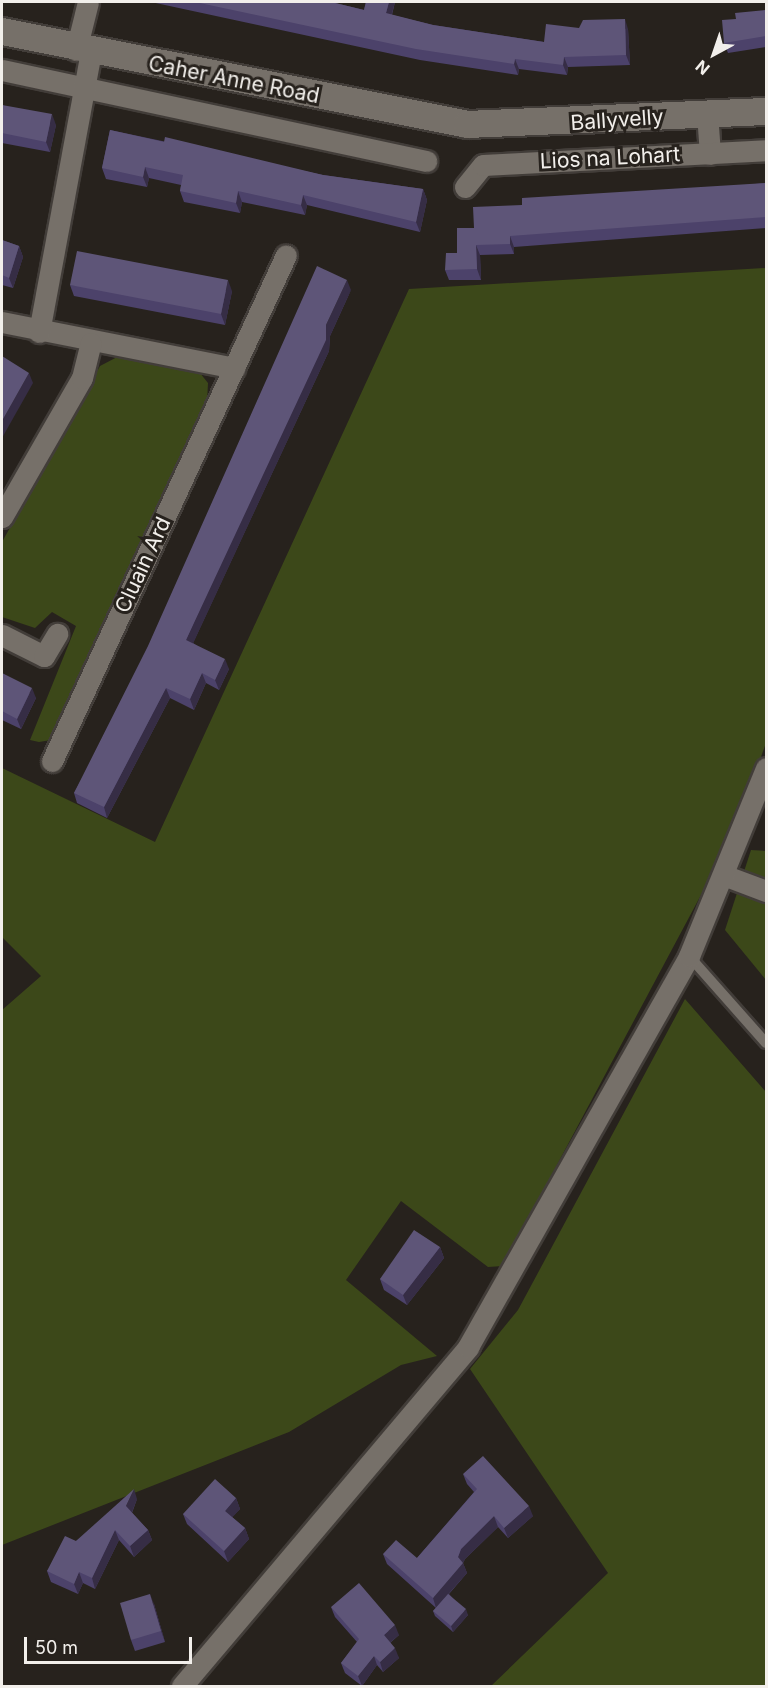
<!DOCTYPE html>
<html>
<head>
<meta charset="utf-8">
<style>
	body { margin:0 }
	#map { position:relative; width:768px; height:1688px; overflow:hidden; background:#27221d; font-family:Inter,sans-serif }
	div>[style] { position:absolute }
	.green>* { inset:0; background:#3c4819 }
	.roads { filter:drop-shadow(2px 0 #423d39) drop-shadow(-2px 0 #423d39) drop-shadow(0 2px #423d39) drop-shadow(0 -2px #423d39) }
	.service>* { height:10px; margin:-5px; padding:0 5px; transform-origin:5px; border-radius:5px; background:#767069 }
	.minor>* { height:21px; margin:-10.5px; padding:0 10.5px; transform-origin:10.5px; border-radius:10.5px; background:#767069 }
	.tertiary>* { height:27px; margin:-13.5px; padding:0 13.5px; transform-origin:13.5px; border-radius:13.5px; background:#767069 }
	.wall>* { inset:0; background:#4c426a }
	.shaded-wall>* { inset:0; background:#362d45 }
	.building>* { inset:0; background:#5e5578 }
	span { translate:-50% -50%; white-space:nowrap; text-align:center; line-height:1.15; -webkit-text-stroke:6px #27221d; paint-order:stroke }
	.street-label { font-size:21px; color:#f2efeb }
	.frame { position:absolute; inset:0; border:3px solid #f2efeb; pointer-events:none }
	.north { position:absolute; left:684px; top:24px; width:60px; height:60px; -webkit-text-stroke:4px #27221d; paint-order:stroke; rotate:220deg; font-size:16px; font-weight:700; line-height:24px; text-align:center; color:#f2efeb }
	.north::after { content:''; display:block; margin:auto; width:21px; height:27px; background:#f2efeb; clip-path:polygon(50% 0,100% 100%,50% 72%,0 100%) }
	.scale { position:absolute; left:24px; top:1637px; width:168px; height:27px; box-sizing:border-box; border:3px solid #f2efeb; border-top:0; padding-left:8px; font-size:18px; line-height:21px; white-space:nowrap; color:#f2efeb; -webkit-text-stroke:4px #27221d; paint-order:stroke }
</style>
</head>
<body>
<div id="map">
	<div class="green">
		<i style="clip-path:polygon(766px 268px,766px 743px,733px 835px,503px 1266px,488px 1267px,401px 1201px,346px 1280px,437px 1356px,401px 1365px,289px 1432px,2px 1545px,2px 1010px,41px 976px,2px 937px,2px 768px,155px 842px,409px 289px)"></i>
		<i style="clip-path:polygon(121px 355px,196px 368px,208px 383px,207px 403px,51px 740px,39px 742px,30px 740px,76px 626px,52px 612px,35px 628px,2px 617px,2px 542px,100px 366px)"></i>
		<i style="clip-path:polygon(751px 850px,766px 851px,766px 980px,725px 930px)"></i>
		<i style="clip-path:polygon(685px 999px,766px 1092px,766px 1686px,491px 1686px,608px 1573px,470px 1369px,518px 1310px)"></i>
	</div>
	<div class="roads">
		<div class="service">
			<i style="left:689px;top:956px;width:116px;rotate:48.5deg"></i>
		</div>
		<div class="minor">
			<i style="left:76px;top:50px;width:49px;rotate:-76deg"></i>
			<i style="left:2px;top:70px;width:434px;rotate:12.1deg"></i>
			<i style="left:707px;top:113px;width:41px;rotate:85.8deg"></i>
			<i style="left:465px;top:187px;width:28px;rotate:-51deg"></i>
			<i style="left:483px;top:165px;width:283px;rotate:-3deg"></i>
			<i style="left:2px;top:322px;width:237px;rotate:11.2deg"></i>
			<i style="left:39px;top:332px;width:285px;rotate:-79.5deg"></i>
			<i style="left:2px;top:517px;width:160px;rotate:-60.1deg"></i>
			<i style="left:82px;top:378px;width:36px;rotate:-76deg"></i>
			<i style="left:2px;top:635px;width:47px;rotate:26.6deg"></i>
			<i style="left:44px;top:656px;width:26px;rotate:-59deg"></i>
			<i style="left:52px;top:761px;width:557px;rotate:-65.18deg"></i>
			<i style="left:726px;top:876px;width:43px;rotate:20.6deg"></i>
			<i style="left:182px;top:1686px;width:444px;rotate:-49.8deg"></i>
			<i style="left:468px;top:1347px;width:449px;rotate:-60.5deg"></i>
			<i style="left:689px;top:956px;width:203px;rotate:-67.7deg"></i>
		</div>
		<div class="tertiary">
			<i style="left:2px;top:31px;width:474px;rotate:11.3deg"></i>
			<i style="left:467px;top:124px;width:299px;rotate:-2.5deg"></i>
		</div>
	</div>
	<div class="wall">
		<i style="clip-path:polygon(151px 2px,331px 2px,364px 10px,366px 2px,395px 2px,392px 15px,433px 25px,544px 42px,579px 28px,628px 29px,630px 65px,568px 67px,567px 75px,519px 69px,518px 75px,420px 60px)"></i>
		<i style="clip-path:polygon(766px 10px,766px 47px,728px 53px,724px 43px,736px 19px)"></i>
		<i style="clip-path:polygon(2px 105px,56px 125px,50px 152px,2px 143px)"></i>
		<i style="clip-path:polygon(110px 130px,323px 175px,423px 189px,427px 200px,420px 232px,307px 205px,305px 215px,242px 202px,240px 213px,184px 202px,180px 191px,181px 185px,149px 178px,147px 187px,106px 179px,102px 168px)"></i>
		<i style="clip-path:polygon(766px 183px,766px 228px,514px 247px,514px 254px,480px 255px,481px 280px,449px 280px,445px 270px,474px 228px,522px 205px)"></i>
		<i style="clip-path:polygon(2px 240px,19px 246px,23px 257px,13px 288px,2px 285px)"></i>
		<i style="clip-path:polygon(70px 285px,232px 291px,225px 325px,74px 296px)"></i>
		<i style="clip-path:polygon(351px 290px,330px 336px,329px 351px,193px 643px,229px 669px,219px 690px,206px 683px,194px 710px,170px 698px,107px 818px,77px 803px,74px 793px)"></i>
		<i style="clip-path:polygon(2px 673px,36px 698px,21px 729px,2px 720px)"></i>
		<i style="clip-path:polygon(440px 1247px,444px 1258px,407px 1305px,384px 1290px,380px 1279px)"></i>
		<i style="clip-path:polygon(463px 1474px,533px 1516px,508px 1538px,498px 1527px,465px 1559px,463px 1563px,467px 1573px,449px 1594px,468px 1615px,453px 1632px,435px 1616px,433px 1611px,436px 1608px,387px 1564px,383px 1554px,417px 1558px,474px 1492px,467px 1484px)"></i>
		<i style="clip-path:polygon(236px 1498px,240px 1509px,232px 1517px,245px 1528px,249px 1539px,228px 1562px,187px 1524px,183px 1514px)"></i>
		<i style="clip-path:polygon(137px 1499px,132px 1513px,148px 1530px,152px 1540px,134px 1557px,119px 1540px,95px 1589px,83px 1583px,78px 1594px,51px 1582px,47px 1571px,76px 1541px)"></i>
		<i style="clip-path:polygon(154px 1604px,165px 1642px,135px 1651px,131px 1640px)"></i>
		<i style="clip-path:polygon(331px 1607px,399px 1635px,390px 1643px,399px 1658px,383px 1672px,377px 1665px,362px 1686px,345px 1673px,341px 1663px,357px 1642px,335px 1617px)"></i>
	</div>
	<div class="shaded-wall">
		<i style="clip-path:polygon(389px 2px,395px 2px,389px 24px,386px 13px)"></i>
		<i style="clip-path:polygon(625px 19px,628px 29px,630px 65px,626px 55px)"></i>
		<i style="clip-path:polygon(564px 57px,568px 67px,567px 75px,563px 65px)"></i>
		<i style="clip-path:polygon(515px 59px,519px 69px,518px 75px,514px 64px)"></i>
		<i style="clip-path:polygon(52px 114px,56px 125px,50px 152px,46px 142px)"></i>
		<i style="clip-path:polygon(145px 167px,149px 178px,147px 187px,143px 177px)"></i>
		<i style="clip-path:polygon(423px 189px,427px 200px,420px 232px,416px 222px)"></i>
		<i style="clip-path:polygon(238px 191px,242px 202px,240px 213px,236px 203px)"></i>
		<i style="clip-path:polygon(303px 195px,307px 205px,305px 215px,301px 205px)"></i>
		<i style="clip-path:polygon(510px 236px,514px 247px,514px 254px,510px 244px)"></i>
		<i style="clip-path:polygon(476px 245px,480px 255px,481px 280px,477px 269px)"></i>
		<i style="clip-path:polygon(19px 246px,23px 257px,13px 288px,9px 278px)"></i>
		<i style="clip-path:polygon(228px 280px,232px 291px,225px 325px,221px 314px)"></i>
		<i style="clip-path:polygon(347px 280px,351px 290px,330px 336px,329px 351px,190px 650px,186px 640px,326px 325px)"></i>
		<i style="clip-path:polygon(29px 373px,33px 383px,2px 438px,2px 421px)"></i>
		<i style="clip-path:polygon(225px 659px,229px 669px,219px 690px,215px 680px)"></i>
		<i style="clip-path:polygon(202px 673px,206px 683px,194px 710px,190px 699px)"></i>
		<i style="clip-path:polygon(32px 688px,36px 698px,21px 729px,17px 719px)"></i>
		<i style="clip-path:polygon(166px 688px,170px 698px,107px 818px,104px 807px)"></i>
		<i style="clip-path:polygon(440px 1247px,444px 1258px,407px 1305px,403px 1295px)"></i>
		<i style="clip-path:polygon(134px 1489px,137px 1499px,130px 1517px,126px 1506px)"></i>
		<i style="clip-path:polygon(236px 1498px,240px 1509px,229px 1521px,225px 1511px)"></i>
		<i style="clip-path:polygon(529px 1506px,533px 1516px,508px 1538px,504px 1528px)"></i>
		<i style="clip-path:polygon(494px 1516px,498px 1527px,465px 1559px,463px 1563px,467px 1573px,436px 1608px,433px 1598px,458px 1557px,461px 1549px)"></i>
		<i style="clip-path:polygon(245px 1528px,249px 1539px,228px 1562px,224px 1551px)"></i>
		<i style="clip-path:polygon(115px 1530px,119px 1540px,95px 1589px,92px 1578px)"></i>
		<i style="clip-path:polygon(148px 1530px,152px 1540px,134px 1557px,130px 1546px)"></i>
		<i style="clip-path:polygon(79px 1572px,83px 1583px,78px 1594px,74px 1584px)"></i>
		<i style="clip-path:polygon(150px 1594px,154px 1604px,165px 1642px,161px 1631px)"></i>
		<i style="clip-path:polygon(466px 1609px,468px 1615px,453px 1632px,451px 1626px)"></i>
		<i style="clip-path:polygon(395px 1625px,399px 1635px,387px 1645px,384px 1635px)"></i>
		<i style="clip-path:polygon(395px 1648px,399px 1658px,383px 1672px,380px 1662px)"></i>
		<i style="clip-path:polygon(374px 1656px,377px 1665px,362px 1686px,358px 1676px)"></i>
	</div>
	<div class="building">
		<i style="clip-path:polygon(195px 2px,331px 2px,364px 10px,366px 2px,389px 2px,386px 13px,433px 25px,544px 42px,546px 24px,579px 28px,583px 20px,625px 19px,626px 55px,564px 57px,563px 65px,515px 59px,514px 64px,416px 49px)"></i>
		<i style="clip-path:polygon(766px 10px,766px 36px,724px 43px,722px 20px,736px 19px,735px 13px)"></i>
		<i style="clip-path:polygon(2px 105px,52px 114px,46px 142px,2px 133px)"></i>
		<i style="clip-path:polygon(110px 130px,164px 142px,165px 137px,323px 175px,423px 189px,416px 222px,303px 195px,301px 205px,238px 191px,236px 203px,180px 191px,183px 175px,145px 167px,143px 177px,102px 168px)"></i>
		<i style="clip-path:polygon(766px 183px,766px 217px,510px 236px,510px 244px,476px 245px,477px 269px,445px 270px,446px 253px,457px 253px,457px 228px,474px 228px,473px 207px,522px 205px,522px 198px)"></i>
		<i style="clip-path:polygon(2px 240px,19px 246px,9px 278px,2px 275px)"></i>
		<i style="clip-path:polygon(77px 251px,228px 280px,221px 314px,70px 285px)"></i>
		<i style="clip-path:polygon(317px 266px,347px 280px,326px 325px,326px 340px,186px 640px,225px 659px,215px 680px,202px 673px,190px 699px,166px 688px,104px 807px,74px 793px,148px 646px)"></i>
		<i style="clip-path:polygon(2px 356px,29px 373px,2px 421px)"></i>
		<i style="clip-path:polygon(2px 673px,32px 688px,17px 719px,2px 711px)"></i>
		<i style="clip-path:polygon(414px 1230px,440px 1247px,403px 1295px,380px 1279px)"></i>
		<i style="clip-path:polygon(483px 1456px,529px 1506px,504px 1528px,494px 1516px,461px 1549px,458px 1557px,463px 1563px,433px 1598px,383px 1554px,396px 1540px,417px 1558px,477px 1489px,463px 1474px)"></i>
		<i style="clip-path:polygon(215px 1479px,236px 1498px,225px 1511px,245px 1528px,224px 1551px,183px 1514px)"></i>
		<i style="clip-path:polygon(134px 1489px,126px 1506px,148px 1530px,130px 1546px,115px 1530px,92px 1578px,79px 1572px,74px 1584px,47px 1571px,65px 1536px,76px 1541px)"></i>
		<i style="clip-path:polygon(359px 1583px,395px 1625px,384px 1635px,395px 1648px,380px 1662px,374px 1656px,358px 1676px,341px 1663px,359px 1639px,331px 1607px)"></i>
		<i style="clip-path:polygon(150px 1594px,161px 1631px,131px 1640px,120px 1603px)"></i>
		<i style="clip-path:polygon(448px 1594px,466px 1609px,451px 1626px,433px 1611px)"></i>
	</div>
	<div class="street-label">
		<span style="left:234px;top:80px;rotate:11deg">Caher Anne Road</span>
		<span style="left:617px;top:120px;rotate:-4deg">Ballyvelly</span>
		<span style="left:610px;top:158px;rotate:-3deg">Lios na Lohart</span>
		<span style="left:143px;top:565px;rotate:-65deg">Cluain Ard</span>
	</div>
	<div class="frame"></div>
	<div class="north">N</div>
	<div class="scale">50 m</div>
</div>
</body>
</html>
